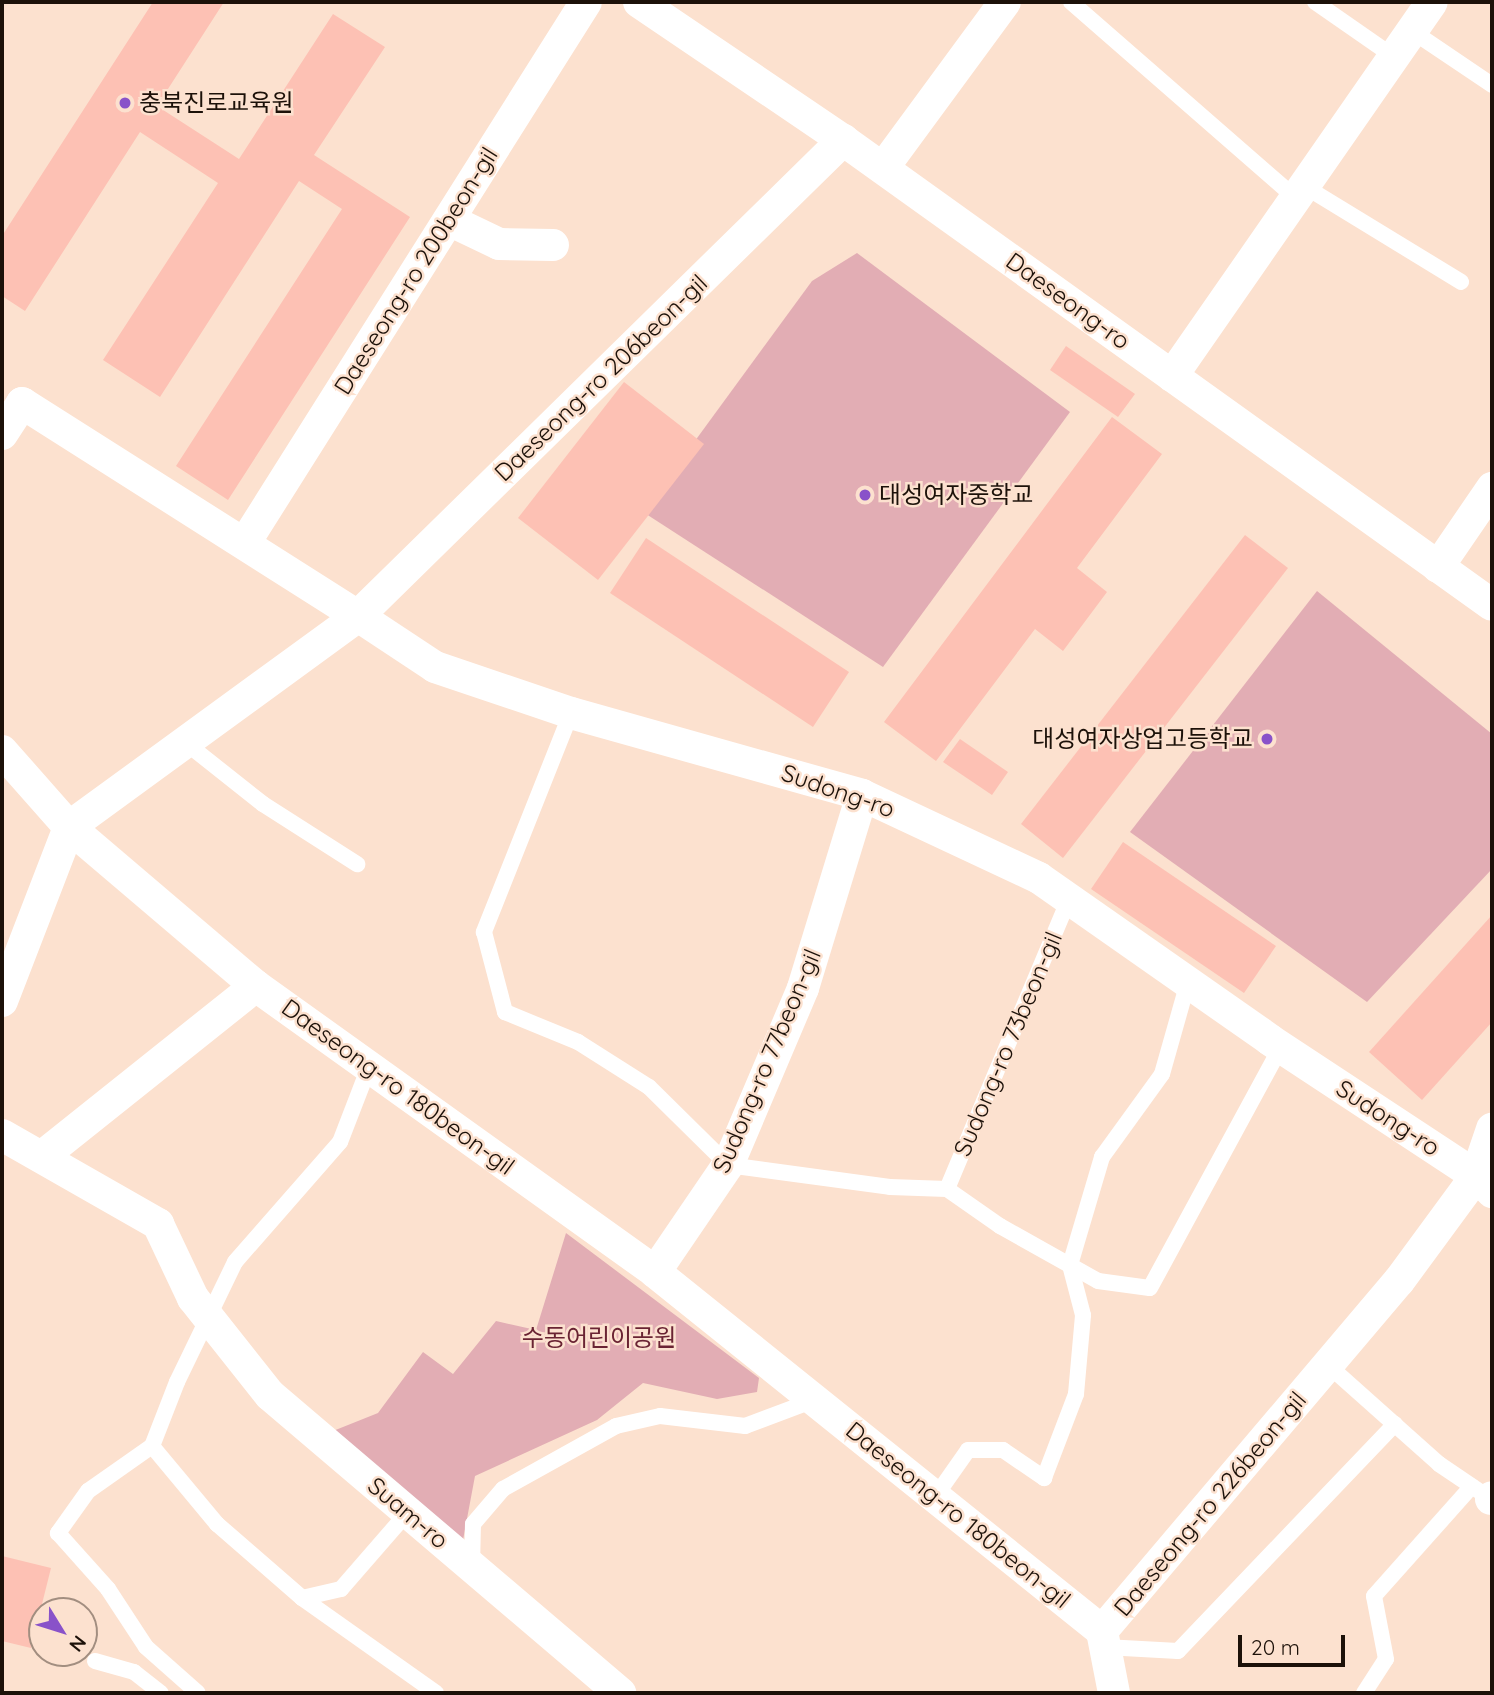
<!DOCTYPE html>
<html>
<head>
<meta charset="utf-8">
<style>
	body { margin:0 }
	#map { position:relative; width:1494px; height:1695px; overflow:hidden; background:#fce1cf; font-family:Quicksand,"Noto Sans KR",sans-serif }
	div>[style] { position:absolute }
	.green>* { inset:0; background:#e2adb4 }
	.building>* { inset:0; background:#fdc1b4 }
	.service>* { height:16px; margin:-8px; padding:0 8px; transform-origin:8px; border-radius:8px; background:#fff }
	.minor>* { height:32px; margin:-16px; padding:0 16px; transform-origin:16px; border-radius:16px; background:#fff }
	.dots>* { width:19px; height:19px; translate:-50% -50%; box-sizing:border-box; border:4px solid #fce1cf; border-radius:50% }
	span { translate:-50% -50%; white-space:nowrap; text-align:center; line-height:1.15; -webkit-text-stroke:5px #fce1cf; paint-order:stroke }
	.poi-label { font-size:24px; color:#1c1109 }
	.left { translate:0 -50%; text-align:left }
	.right { translate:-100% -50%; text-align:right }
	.street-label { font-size:24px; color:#1c1109 }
	.park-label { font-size:24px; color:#6a2333 }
	.frame { position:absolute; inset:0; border:4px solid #1c1109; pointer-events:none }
	.north { position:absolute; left:28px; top:1597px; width:70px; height:70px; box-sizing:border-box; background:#fce1cf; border:2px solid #a28e80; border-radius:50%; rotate:128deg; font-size:19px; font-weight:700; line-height:28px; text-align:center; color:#1c1109 }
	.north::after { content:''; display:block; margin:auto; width:24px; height:32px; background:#8952c9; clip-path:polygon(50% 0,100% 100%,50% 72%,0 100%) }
	.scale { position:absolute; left:1238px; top:1635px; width:107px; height:32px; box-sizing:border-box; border:4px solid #1c1109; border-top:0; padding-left:9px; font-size:21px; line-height:24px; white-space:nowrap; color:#1c1109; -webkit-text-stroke:5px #fce1cf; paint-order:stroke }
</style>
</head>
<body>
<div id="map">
	<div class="green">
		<i style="clip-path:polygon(857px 253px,1070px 412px,883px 667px,643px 512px,812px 281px)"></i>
		<i style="clip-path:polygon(1317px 591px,1492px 734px,1492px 869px,1367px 1002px,1130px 832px)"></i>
		<i style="clip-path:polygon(566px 1233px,759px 1378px,757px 1392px,717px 1399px,643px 1383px,597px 1420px,475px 1476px,463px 1540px,333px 1431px,378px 1413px,423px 1352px,453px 1374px,496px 1321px,536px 1330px)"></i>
	</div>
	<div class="building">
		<i style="clip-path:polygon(153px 2px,224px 2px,157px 106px,239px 159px,333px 14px,385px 47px,314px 155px,410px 217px,228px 500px,176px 466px,342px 209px,299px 181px,160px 397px,103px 360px,218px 183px,140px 132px,25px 311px,2px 296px,2px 236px)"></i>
		<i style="clip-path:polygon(1066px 346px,1135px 394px,1118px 417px,1050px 370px)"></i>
		<i style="clip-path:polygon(624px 382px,704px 444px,598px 580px,518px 518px)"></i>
		<i style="clip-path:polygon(1112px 417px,1162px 454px,1077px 568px,1107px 592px,1063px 651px,1035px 629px,936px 761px,884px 722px)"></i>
		<i style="clip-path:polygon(1245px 535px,1288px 568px,1063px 858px,1021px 824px)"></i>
		<i style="clip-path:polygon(646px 538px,849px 672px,813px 727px,610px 593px)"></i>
		<i style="clip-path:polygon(960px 739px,1008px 772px,992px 795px,943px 762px)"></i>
		<i style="clip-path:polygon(1123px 842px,1276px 946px,1244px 993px,1091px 889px)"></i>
		<i style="clip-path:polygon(1492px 915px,1492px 1022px,1422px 1100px,1369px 1052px)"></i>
		<i style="clip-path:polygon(2px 1556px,51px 1568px,31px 1648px,2px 1641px)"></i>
	</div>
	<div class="service">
		<i style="left:1071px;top:2px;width:298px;rotate:41.1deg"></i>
		<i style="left:1315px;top:2px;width:96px;rotate:34.8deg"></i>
		<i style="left:1412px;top:31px;width:97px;rotate:34deg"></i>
		<i style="left:1304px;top:186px;width:184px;rotate:31.4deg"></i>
		<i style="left:571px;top:713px;width:236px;rotate:111.7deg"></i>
		<i style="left:484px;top:932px;width:83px;rotate:75.3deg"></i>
		<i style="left:505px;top:1012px;width:79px;rotate:22.3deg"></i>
		<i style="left:578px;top:1042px;width:84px;rotate:32.4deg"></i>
		<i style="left:649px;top:1087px;width:111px;rotate:44.6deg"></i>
		<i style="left:728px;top:1165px;width:163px;rotate:7.7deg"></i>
		<i style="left:890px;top:1187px;width:57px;rotate:2deg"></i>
		<i style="left:947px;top:1189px;width:65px;rotate:34.9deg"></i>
		<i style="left:1000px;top:1226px;width:112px;rotate:29.3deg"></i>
		<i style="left:1098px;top:1281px;width:52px;rotate:7.7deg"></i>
		<i style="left:1150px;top:1288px;width:274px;rotate:-61.5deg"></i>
		<i style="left:186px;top:743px;width:98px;rotate:38.4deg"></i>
		<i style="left:263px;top:804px;width:112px;rotate:32.6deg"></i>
		<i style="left:369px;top:1067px;width:80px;rotate:111.1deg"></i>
		<i style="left:340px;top:1142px;width:159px;rotate:131.2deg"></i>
		<i style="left:235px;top:1262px;width:133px;rotate:115.8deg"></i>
		<i style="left:177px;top:1382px;width:69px;rotate:111.3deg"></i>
		<i style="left:152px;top:1446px;width:102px;rotate:50.2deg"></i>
		<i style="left:217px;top:1524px;width:113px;rotate:41deg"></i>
		<i style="left:302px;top:1598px;width:164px;rotate:35.3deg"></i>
		<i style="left:947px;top:1189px;width:315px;rotate:-67.2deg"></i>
		<i style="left:1328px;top:1365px;width:149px;rotate:41.7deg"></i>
		<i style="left:1439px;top:1464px;width:48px;rotate:34deg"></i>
		<i style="left:152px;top:1446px;width:78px;rotate:144.9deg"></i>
		<i style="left:88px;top:1491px;width:52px;rotate:125.5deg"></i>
		<i style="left:58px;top:1533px;width:75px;rotate:48.2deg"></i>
		<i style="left:108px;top:1589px;width:69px;rotate:56.8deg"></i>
		<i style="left:146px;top:1647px;width:69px;rotate:41.5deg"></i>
		<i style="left:935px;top:1497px;width:57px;rotate:-54.9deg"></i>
		<i style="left:968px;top:1450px;width:35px"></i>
		<i style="left:1003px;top:1450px;width:50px;rotate:34.3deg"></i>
		<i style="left:1044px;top:1478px;width:90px;rotate:-69.1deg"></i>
		<i style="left:1076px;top:1394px;width:79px;rotate:-84.9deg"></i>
		<i style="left:1083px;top:1315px;width:52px;rotate:-104.6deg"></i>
		<i style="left:1070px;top:1265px;width:113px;rotate:-73.5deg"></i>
		<i style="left:1102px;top:1157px;width:102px;rotate:-54.1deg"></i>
		<i style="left:1162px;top:1074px;width:96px;rotate:-74.2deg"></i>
		<i style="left:472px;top:1567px;width:43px;rotate:-88.7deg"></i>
		<i style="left:473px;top:1524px;width:46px;rotate:-49.4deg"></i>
		<i style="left:503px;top:1489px;width:129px;rotate:-29.1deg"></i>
		<i style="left:616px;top:1426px;width:45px;rotate:-12.8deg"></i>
		<i style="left:660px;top:1416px;width:86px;rotate:6.7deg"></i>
		<i style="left:745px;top:1426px;width:74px;rotate:-20.6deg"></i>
		<i style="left:302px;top:1598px;width:40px;rotate:-13deg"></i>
		<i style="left:341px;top:1589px;width:101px;rotate:-49deg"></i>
		<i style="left:1105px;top:1647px;width:73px;rotate:3.1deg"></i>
		<i style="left:1178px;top:1651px;width:314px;rotate:-46.3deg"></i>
		<i style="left:95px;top:1661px;width:41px;rotate:15.8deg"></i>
		<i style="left:134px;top:1672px;width:34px;rotate:38deg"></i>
		<i style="left:1364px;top:1693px;width:40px;rotate:-57.1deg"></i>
		<i style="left:1386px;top:1659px;width:64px;rotate:-100.8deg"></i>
		<i style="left:1374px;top:1596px;width:147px;rotate:-48.3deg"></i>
	</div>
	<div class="minor">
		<i style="left:639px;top:2px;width:246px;rotate:34.1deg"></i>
		<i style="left:843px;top:140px;width:798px;rotate:35.62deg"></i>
		<i style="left:883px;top:168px;width:206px;rotate:-53.7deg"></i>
		<i style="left:449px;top:220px;width:55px;rotate:25.6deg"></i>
		<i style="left:499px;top:244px;width:54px;rotate:1.1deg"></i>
		<i style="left:1172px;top:376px;width:455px;rotate:-55.2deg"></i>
		<i style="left:2px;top:434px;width:37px;rotate:-57deg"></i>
		<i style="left:22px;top:403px;width:398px;rotate:32.4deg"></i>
		<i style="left:358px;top:616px;width:680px;rotate:-44.46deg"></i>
		<i style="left:246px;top:541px;width:637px;rotate:-57.76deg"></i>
		<i style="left:1438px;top:567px;width:96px;rotate:-55.6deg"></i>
		<i style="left:2px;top:751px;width:101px;rotate:48.6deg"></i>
		<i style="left:69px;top:827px;width:245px;rotate:40.4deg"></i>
		<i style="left:256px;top:986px;width:491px;rotate:35.6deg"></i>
		<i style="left:655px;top:1272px;width:573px;rotate:38.77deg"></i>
		<i style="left:2px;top:1001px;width:186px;rotate:-68.9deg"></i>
		<i style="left:69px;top:827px;width:358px;rotate:-36.1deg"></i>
		<i style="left:358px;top:616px;width:92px;rotate:33.5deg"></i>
		<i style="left:435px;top:667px;width:144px;rotate:18.7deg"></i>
		<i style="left:571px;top:713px;width:302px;rotate:15.7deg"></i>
		<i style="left:862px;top:795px;width:195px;rotate:25.1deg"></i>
		<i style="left:1039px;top:878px;width:282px;rotate:35deg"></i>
		<i style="left:1270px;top:1040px;width:247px;rotate:33.4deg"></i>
		<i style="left:1476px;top:1176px;width:23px;rotate:45deg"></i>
		<i style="left:2px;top:1135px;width:180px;rotate:29.7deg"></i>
		<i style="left:158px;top:1224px;width:82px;rotate:64.7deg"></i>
		<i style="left:193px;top:1298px;width:124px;rotate:51.6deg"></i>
		<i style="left:270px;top:1395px;width:460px;rotate:40.4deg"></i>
		<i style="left:44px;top:1155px;width:271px;rotate:-38.6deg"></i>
		<i style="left:655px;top:1272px;width:130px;rotate:-55.7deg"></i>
		<i style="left:728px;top:1165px;width:192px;rotate:-67deg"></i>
		<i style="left:803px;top:988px;width:202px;rotate:-73deg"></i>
		<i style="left:1491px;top:1499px;width:2px;rotate:-63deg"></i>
		<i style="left:1114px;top:1693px;width:63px;rotate:-101deg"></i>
		<i style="left:1102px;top:1631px;width:459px;rotate:-49.7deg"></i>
		<i style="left:1399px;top:1281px;width:130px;rotate:-53.7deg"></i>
		<i style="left:1476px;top:1176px;width:50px;rotate:-71.2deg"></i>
	</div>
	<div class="dots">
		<i style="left:125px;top:103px;background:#8952c9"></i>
		<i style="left:865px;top:495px;background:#8952c9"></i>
		<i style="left:1267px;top:739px;background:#8952c9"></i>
	</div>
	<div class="poi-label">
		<span class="left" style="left:139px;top:103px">충북진로교육원</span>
		<span class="left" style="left:879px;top:495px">대성여자중학교</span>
		<span class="right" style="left:1253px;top:739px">대성여자상업고등학교</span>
	</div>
	<div class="street-label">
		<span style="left:416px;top:271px;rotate:-58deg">Daeseong-ro 200beon-gil</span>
		<span style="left:1068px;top:301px;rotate:36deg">Daeseong-ro</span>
		<span style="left:601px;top:378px;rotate:-44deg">Daeseong-ro 206beon-gil</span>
		<span style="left:838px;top:791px;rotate:19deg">Sudong-ro</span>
		<span style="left:1008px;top:1044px;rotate:-67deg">Sudong-ro 73beon-gil</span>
		<span style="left:767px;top:1061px;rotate:-67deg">Sudong-ro 77beon-gil</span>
		<span style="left:398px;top:1087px;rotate:36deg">Daeseong-ro 180beon-gil</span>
		<span style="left:1388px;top:1118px;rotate:33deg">Sudong-ro</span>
		<span style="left:1210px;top:1504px;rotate:-50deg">Daeseong-ro 226beon-gil</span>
		<span style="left:408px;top:1513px;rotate:40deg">Suam-ro</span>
		<span style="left:958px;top:1515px;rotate:39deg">Daeseong-ro 180beon-gil</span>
	</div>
	<div class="park-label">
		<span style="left:599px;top:1338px">수동어린이공원</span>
	</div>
	<div class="frame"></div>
	<div class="north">N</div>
	<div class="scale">20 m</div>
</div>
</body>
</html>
